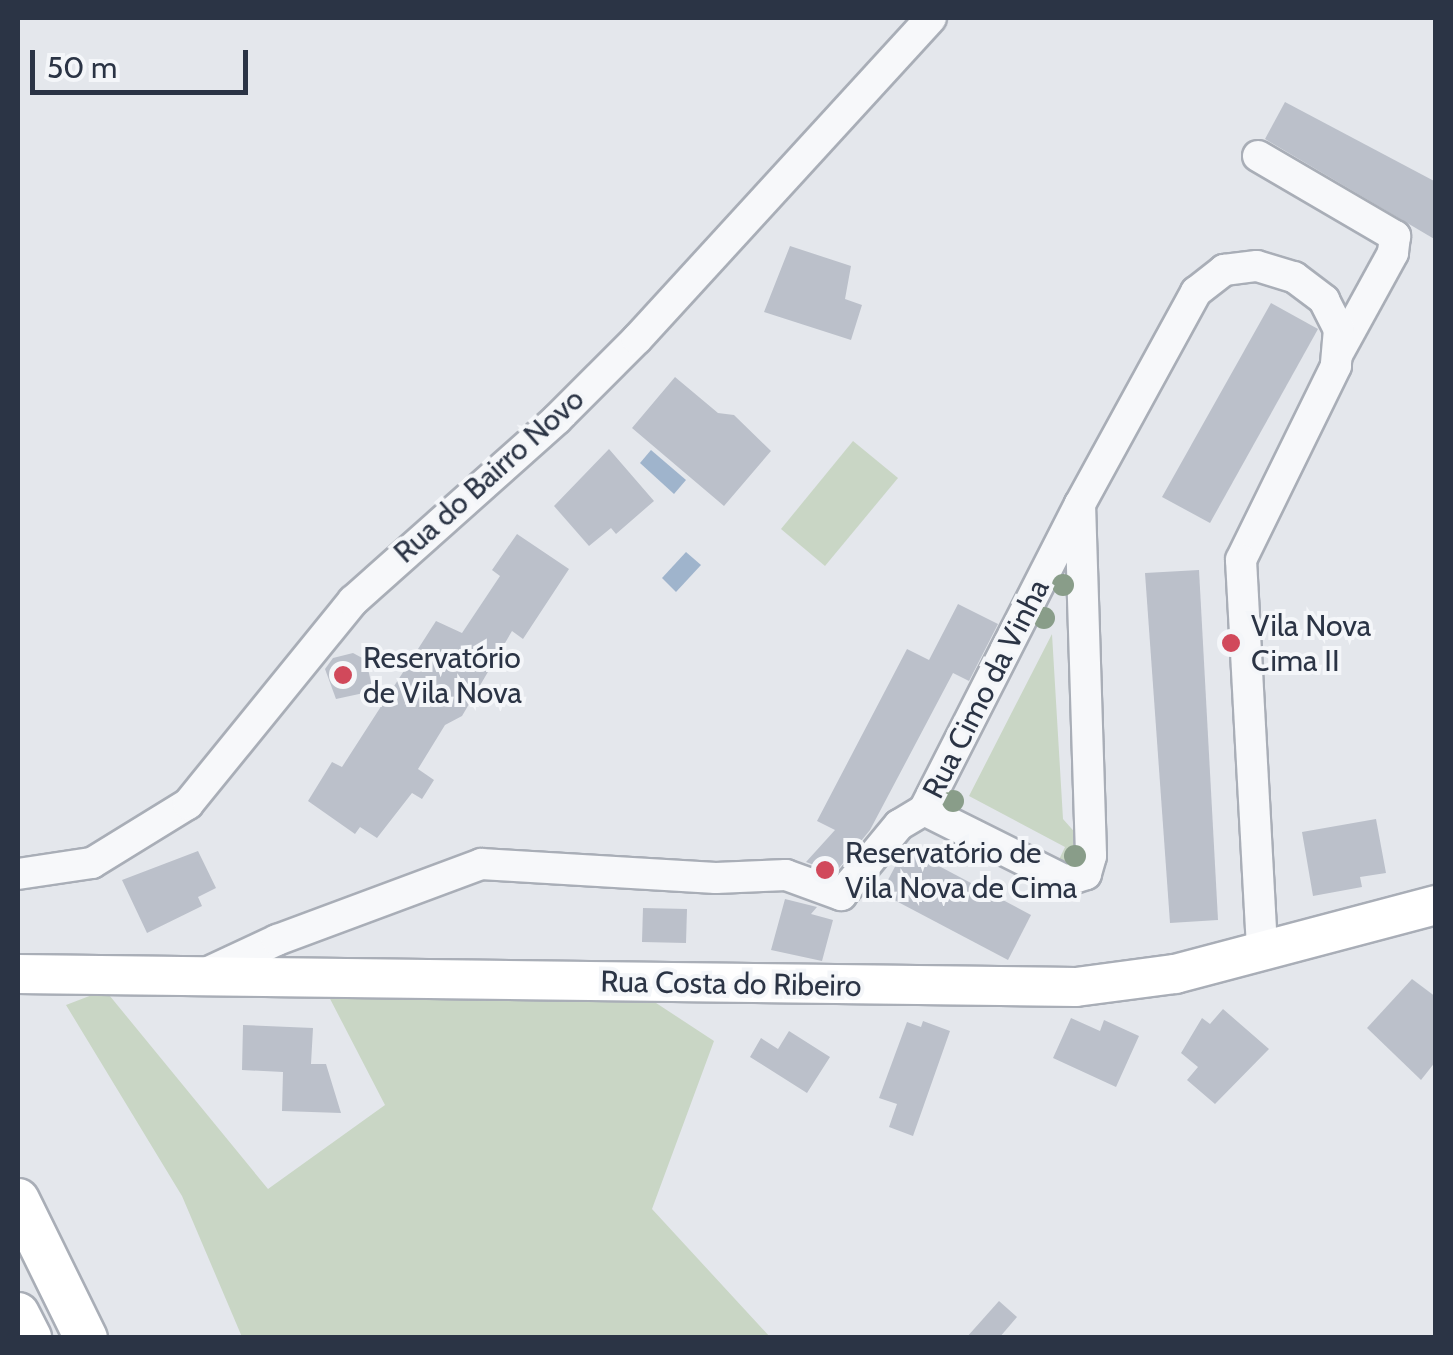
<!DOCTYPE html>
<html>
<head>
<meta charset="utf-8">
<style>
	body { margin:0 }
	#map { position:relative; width:1453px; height:1355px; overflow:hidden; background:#e4e7ec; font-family:Cabin,sans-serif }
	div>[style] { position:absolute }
	.green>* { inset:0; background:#c9d6c5 }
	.water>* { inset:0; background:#9fb4cc }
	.building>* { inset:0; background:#bbc0ca }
	.roads { filter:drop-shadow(2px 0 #a9aeb7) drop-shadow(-2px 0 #a9aeb7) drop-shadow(0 2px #a9aeb7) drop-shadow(0 -2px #a9aeb7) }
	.minor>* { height:30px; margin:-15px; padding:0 15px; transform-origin:15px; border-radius:15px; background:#f7f8fa }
	.major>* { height:38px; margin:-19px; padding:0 19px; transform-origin:19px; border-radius:19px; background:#fff }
	.highway>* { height:42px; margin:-21px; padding:0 21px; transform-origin:21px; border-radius:21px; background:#fff }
	.trees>* { width:22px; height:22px; margin:-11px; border-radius:50%; background:#899d89 }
	.dots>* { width:28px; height:28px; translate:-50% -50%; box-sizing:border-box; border:5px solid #f4f6f9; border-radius:50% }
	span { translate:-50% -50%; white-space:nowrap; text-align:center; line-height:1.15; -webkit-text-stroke:8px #f4f6f9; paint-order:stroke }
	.street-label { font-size:30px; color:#2b3445 }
	.poi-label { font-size:30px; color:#2b3445 }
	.left { translate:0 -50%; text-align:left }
	.frame { position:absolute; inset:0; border:20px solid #2b3445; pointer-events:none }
	.scale { position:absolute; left:30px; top:50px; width:218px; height:45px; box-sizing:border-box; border:5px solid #2b3445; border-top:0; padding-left:12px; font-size:30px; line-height:35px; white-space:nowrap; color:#2b3445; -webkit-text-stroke:8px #f4f6f9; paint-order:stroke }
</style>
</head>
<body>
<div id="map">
	<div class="green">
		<i style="clip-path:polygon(853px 441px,898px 478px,825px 566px,781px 529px)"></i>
		<i style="clip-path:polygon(1052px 634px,1063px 819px,1087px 846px,1083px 865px,1055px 868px,1065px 847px,969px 796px)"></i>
		<i style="clip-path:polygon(105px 990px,268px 1189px,385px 1105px,327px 993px,650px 999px,714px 1041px,652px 1209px,770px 1337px,242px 1337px,182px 1196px,66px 1005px)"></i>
	</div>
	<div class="water">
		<i style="clip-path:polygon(651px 450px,686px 480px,674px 494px,640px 463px)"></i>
		<i style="clip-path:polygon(686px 552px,701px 565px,676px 592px,662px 578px)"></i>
	</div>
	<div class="building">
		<i style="clip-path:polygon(1285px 102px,1436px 182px,1436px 240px,1265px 139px)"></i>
		<i style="clip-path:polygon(790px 246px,851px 266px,845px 299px,862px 305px,851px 340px,764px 312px)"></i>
		<i style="clip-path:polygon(1271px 303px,1318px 329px,1210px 523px,1162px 497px)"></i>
		<i style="clip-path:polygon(675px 377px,718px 413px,734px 415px,771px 451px,724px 506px,632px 428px)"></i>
		<i style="clip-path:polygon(609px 449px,654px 501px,616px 534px,611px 528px,589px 546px,554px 506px)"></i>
		<i style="clip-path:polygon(517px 534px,569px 569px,523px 639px,512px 631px,462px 716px,445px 725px,418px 769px,434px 780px,422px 799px,412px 793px,377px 838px,360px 827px,355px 834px,308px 801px,332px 762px,342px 767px,436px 621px,462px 633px,500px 576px,492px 570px)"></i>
		<i style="clip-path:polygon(1199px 570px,1218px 920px,1170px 923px,1145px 573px)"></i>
		<i style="clip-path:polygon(958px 604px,998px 624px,969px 681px,953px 673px,870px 830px,835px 873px,806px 862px,835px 830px,817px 821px,907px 649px,929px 660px)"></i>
		<i style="clip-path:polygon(353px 653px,366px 660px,373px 691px,336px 699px,325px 669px,333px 658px)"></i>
		<i style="clip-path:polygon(1376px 819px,1386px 873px,1360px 877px,1362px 887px,1313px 896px,1302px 832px)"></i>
		<i style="clip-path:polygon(905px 848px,1031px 915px,1008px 960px,881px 893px)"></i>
		<i style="clip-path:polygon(198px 851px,216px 888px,198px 897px,202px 906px,147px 933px,122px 880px)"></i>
		<i style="clip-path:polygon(785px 899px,817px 907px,811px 914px,833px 920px,822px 961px,771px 950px)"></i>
		<i style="clip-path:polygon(643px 908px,687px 909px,686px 943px,642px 942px)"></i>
		<i style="clip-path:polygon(1412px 979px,1436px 997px,1436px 1061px,1421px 1080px,1367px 1028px)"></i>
		<i style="clip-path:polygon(1223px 1009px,1269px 1049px,1215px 1104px,1187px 1080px,1198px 1067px,1181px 1053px,1202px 1018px,1210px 1024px)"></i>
		<i style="clip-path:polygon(1071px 1018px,1100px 1031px,1104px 1020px,1139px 1036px,1116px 1087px,1053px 1058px)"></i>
		<i style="clip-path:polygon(923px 1021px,950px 1031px,913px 1136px,889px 1127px,897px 1104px,879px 1098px,907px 1022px,921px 1027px)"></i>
		<i style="clip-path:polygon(243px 1025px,313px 1028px,311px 1064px,326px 1064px,341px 1113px,282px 1111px,283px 1072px,242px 1070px)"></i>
		<i style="clip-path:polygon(789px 1031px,830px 1057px,807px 1093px,750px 1057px,761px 1038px,778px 1049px)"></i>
		<i style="clip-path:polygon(999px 1301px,1017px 1317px,999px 1338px,966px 1338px)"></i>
	</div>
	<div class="roads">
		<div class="minor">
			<i style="left:1258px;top:156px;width:159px;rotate:30.3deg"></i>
			<i style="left:1395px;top:236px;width:17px;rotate:97deg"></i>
			<i style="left:1393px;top:253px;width:114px;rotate:118.8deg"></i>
			<i style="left:1080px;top:504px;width:352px;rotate:88.2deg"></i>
			<i style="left:1091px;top:856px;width:19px;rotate:106deg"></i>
			<i style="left:1086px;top:874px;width:21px;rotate:161deg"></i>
			<i style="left:1066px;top:881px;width:159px;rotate:-153.4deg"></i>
			<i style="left:924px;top:810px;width:343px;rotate:-63deg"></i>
			<i style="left:1080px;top:504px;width:242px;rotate:-61.3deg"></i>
			<i style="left:1196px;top:292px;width:36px;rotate:-38deg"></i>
			<i style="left:1224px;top:270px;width:33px;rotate:-7deg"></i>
			<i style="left:1257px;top:266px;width:39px;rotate:17deg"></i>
			<i style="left:1294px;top:277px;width:38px;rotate:37deg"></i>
			<i style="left:1324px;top:300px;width:33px;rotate:63deg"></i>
			<i style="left:1339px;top:329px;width:37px;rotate:95deg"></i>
			<i style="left:1336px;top:366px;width:216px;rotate:116.1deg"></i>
			<i style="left:1241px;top:560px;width:394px;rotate:86.9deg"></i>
			<i style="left:18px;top:874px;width:75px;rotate:-8.5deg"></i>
			<i style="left:92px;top:863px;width:113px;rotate:-31.6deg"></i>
			<i style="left:188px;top:804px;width:262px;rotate:-50.9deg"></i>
			<i style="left:353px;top:601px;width:273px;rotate:-41.7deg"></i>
			<i style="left:557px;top:419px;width:113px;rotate:-45deg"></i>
			<i style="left:637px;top:339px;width:435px;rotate:-47.5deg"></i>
			<i style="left:202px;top:975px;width:83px;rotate:-25deg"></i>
			<i style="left:277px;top:940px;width:218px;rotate:-20.4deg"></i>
			<i style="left:481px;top:864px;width:235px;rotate:3.4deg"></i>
			<i style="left:716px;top:878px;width:70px;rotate:-2.5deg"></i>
			<i style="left:786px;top:875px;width:59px;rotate:20deg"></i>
			<i style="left:841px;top:895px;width:91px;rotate:-50.4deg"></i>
			<i style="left:899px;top:825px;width:29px;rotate:-31deg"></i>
		</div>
		<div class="major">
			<i style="left:18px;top:974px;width:1058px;rotate:0.7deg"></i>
			<i style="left:1076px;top:987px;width:100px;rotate:-7.5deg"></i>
			<i style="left:1175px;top:974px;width:270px;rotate:-14.8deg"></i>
		</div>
		<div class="highway">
			<i style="left:18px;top:1200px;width:154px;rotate:63.8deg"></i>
			<i style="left:18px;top:1314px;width:27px;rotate:63deg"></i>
		</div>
	</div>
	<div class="trees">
		<i style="left:1063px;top:585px"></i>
		<i style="left:1044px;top:618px"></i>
		<i style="left:953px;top:801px"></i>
		<i style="left:1075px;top:856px"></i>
	</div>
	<div class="dots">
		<i style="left:1231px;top:643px;background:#d1495b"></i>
		<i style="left:343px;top:675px;background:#d1495b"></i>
		<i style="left:825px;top:870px;background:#d1495b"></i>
	</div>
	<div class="street-label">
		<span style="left:489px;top:476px;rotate:-42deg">Rua do Bairro Novo</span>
		<span style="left:986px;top:689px;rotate:-63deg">Rua Cimo da Vinha</span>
		<span style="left:731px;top:984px;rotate:1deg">Rua Costa do Ribeiro</span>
	</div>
	<div class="poi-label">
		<span class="left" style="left:1251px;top:643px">Vila Nova<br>Cima II</span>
		<span class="left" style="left:363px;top:675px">Reservatório<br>de Vila Nova</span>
		<span class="left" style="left:845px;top:870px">Reservatório de<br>Vila Nova de Cima</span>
	</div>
	<div class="frame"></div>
	<div class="scale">50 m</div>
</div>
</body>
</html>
